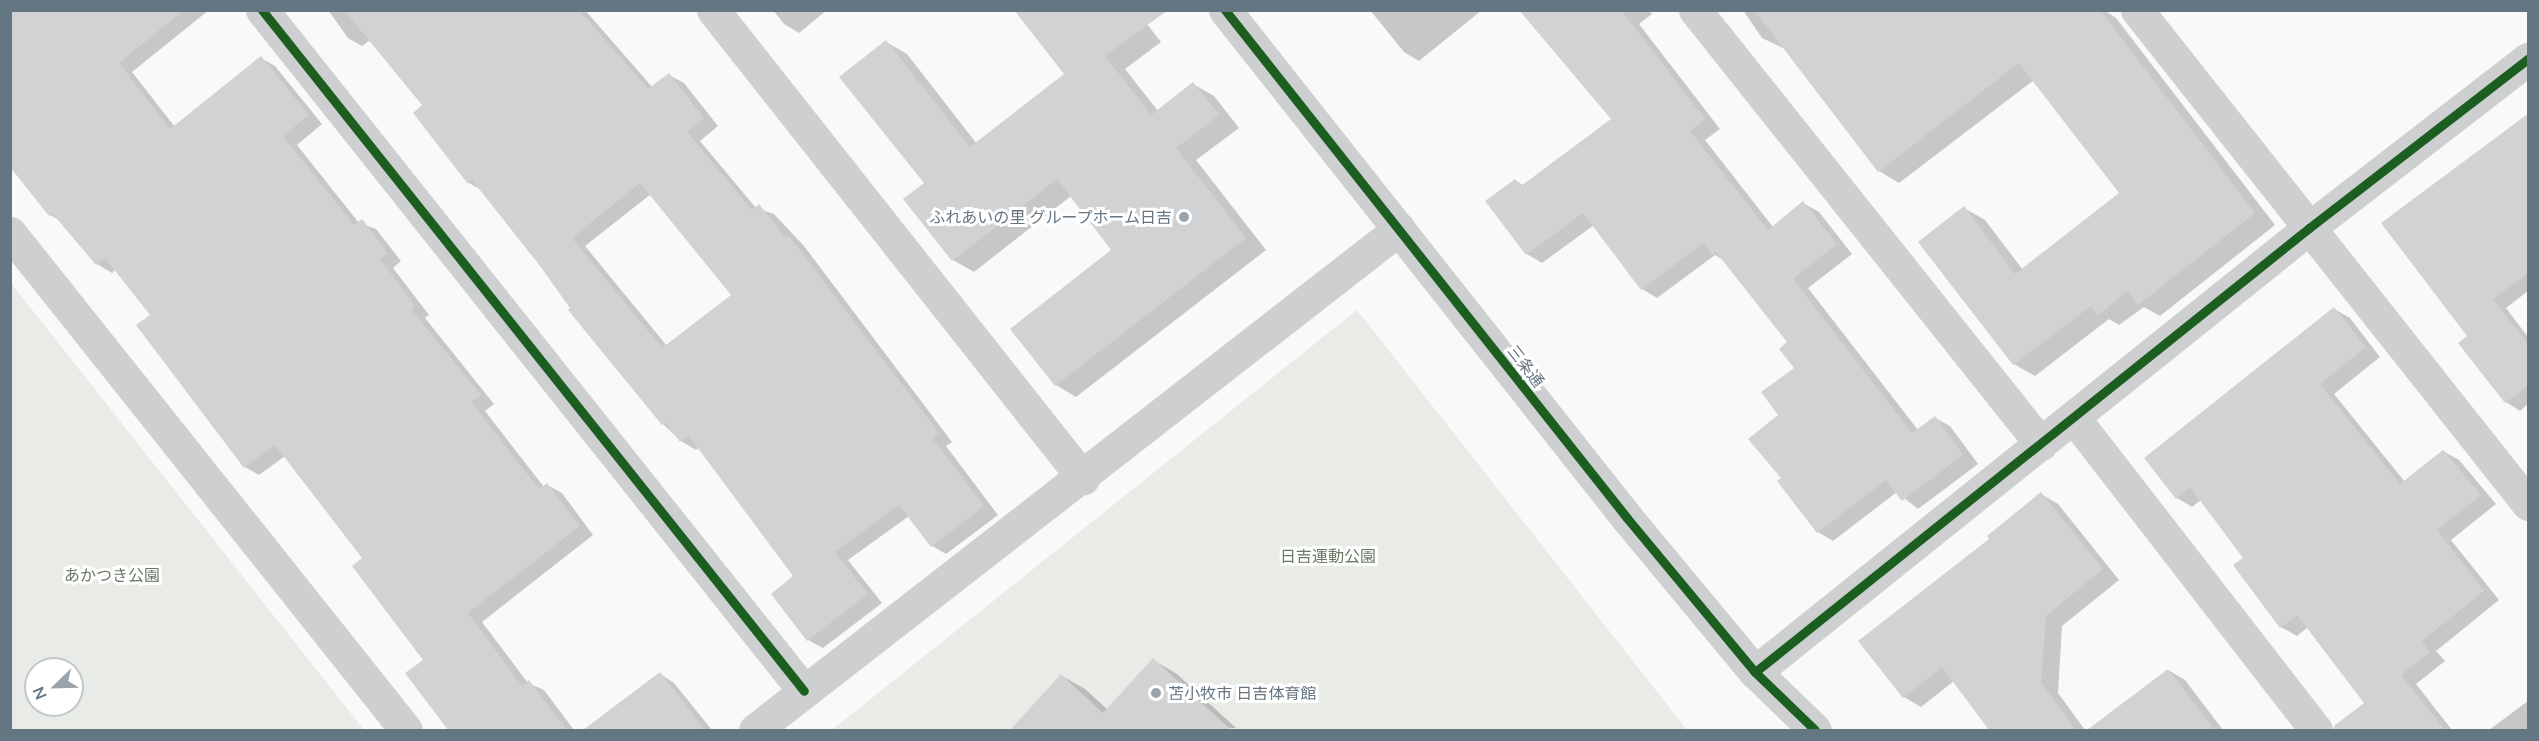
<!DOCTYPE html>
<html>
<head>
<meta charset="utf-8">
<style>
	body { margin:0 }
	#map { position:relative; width:2539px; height:741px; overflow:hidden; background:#f9f9f9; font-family:Mulish,"Noto Sans JP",sans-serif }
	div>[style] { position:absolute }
	.green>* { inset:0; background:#e8ebe6 }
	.shadow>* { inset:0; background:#0003 }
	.building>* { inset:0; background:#d0d2d3 }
	.minor>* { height:33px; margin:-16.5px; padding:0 16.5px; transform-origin:16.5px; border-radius:16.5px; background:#cecfd0 }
	.cycleway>* { height:9px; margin:-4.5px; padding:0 4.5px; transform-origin:4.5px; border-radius:4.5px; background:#1b5e20 }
	.dots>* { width:16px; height:16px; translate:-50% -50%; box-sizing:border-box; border:3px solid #fff; border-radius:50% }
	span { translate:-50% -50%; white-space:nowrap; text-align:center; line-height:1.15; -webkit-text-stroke:6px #fff; paint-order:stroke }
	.poi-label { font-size:16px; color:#657683 }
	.right { translate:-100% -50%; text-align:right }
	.left { translate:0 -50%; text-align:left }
	.street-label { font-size:16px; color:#657683 }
	.park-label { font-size:16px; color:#687a64 }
	.frame { position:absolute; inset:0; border:12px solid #657683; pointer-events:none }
	.north { position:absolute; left:24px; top:657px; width:60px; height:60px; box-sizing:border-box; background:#fff; border:2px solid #c1c8cd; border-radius:50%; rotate:247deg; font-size:16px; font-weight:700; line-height:24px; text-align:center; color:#657683 }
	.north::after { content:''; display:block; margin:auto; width:21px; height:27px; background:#99a4ac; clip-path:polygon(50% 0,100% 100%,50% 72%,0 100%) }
</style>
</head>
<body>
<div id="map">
	<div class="green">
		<i style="clip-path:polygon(evenodd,11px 283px,364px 730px,11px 730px,11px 283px,36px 669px,72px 669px,72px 705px,36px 705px,36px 669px)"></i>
		<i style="clip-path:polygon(1357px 310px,1687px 730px,832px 730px)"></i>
	</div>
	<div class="shadow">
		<i style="clip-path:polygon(79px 10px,209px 10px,132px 72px,175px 127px,261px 58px,275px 66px,322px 124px,297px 145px,359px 223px,376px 229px,401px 261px,393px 268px,429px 315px,425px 318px,494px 404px,485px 411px,544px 487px,547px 485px,562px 493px,593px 535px,482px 622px,528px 683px,544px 690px,574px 730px,460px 730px,445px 711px,425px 660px,364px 558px,285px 456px,259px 475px,245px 467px,152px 315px,116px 269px,112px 273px,97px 264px,61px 221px,50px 215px)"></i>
		<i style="clip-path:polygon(evenodd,328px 10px,585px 10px,653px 88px,669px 75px,684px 83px,718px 126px,700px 141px,756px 208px,774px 214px,804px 246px,952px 442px,946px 446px,998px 515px,946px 554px,932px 546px,909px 516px,848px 560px,882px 603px,823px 648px,808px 640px,796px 576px,699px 447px,696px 450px,681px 441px,663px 424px,483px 191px,469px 183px,425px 106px,370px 40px,362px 46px,348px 38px,328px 10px,651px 194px,733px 295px,667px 346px,585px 246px,651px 194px)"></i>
		<i style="clip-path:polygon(773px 10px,827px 10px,799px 33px,784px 24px)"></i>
		<i style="clip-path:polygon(1136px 10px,1161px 42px,1125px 69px,1158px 111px,1193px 84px,1214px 96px,1239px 128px,1196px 160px,1266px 250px,1076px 397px,1056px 385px,1113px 250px,1071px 196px,974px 272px,953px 260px,926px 183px,886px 42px,907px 54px,977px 144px,1066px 74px)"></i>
		<i style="clip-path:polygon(1370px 10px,1482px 10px,1419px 61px,1404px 52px)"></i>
		<i style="clip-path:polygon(1522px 10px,1649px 10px,1652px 14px,1639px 24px,1720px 129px,1705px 140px,1773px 227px,1803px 203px,1819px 212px,1852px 254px,1808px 288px,1918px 430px,1935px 418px,1950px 426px,1978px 464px,1918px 509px,1897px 492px,1833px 541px,1818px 532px,1783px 478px,1780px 415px,1796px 368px,1789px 342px,1725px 261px,1715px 255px,1657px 298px,1642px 289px,1594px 225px,1542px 263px,1527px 254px,1515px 180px,1524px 186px,1613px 120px)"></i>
		<i style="clip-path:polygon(1743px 10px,2104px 10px,2116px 18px,2275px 225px,2160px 316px,2144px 307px,2119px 325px,2109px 319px,2035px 376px,2014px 364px,1920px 242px,1964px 208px,1985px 220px,2023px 270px,2121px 193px,2034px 80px,1899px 183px,1879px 171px,1785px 49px,1762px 38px)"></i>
		<i style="clip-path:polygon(2528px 117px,2528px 291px,2506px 308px,2528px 337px,2528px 404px,2520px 411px,2506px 402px,2469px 336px)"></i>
		<i style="clip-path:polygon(2334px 309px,2350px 318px,2380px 357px,2334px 394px,2405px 482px,2443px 451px,2459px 460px,2496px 504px,2451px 540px,2499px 600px,2436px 651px,2445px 661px,2416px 684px,2452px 730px,2369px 730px,2354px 712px,2366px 703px,2308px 627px,2297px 636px,2281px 627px,2235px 565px,2245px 558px,2201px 500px,2192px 507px,2177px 498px)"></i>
		<i style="clip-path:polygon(2041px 494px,2058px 504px,2119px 580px,2062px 626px,2058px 693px,2085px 730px,1991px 730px,1954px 681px,1921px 707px,1904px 697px,1991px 539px)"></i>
		<i style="clip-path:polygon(1153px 660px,1177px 674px,1236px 728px,1012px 730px,1062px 676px,1085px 689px,1108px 710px)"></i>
		<i style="clip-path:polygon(2168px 670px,2185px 680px,2223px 730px,2089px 730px)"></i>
		<i style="clip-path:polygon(660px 674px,674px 683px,712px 730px,586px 730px)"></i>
		<i style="clip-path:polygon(2528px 701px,2528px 730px,2489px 730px)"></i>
	</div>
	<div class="building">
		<i style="clip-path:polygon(10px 10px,184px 10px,119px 63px,170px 129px,261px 56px,309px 115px,283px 136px,354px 225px,362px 219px,388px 253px,380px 259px,415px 306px,411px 309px,481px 395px,471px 402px,539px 489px,547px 483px,580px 526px,468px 613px,522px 686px,529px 680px,567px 730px,448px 730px,405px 673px,423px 660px,352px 566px,362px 558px,275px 445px,244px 468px,136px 325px,150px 315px,105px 258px,96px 265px,52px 213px,49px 216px,10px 167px)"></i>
		<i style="clip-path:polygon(evenodd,344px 10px,579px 10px,648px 89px,669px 73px,704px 118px,687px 132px,752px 210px,759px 204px,786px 238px,789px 236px,939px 433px,932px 438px,984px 506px,931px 547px,899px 505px,835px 552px,868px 594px,807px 641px,771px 594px,793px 576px,689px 436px,680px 442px,665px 422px,662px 425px,568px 310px,570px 308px,540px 266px,472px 180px,468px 184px,413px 113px,422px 105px,344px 10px,640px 183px,731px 295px,662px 348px,572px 238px,640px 183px)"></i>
		<i style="clip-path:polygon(1014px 10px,1168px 10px,1105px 56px,1151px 115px,1193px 82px,1219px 115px,1176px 148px,1246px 238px,1055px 386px,1010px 329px,1111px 250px,1057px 179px,952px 261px,903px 199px,924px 183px,839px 77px,886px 40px,970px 147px,1064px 74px)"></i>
		<i style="clip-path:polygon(1519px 10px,1621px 10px,1705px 119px,1690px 131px,1768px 230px,1803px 201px,1837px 244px,1793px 279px,1912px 433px,1935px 416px,1963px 455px,1902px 501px,1886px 480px,1817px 533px,1777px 481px,1781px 478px,1748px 439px,1778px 415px,1761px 392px,1794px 368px,1779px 349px,1787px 342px,1716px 252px,1712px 255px,1703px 243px,1641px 290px,1583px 213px,1526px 255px,1485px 201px,1515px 179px,1521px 186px,1611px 119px)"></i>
		<i style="clip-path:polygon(1754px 10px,2100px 10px,2255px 213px,2138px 305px,2128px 291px,2098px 315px,2091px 306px,2013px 365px,1918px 242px,1964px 206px,2015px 274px,2119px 193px,2019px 63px,1878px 172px)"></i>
		<i style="clip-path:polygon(2529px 113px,2529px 272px,2493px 299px,2529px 345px,2529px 385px,2505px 403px,2458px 343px,2467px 336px,2381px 223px)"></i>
		<i style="clip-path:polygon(2334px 307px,2366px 347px,2320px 384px,2400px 484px,2443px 450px,2481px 495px,2437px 530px,2484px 591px,2422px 641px,2430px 652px,2401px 675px,2445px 730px,2334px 730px,2334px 726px,2364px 703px,2297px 615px,2280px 628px,2233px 565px,2243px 558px,2190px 487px,2176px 499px,2144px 458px)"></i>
		<i style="clip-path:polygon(2041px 492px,2103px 569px,2046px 616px,2041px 682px,2076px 730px,1989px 730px,1942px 667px,1903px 698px,1858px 641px,1989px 539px,1987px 536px)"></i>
		<i style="clip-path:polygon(1153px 658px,1231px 730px,1010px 730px,1061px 674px,1103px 713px)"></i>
		<i style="clip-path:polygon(2168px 669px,2215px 730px,2087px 730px)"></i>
		<i style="clip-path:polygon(660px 672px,705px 730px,583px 730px)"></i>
	</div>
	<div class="minor">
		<i style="left:262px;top:10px;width:870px;rotate:51.48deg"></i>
		<i style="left:713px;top:10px;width:597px;rotate:51.67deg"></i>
		<i style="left:1225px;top:10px;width:648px;rotate:51.64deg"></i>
		<i style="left:1627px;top:518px;width:200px;rotate:50.3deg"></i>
		<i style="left:1755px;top:672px;width:83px;rotate:44deg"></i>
		<i style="left:1695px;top:10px;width:555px;rotate:51.44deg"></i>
		<i style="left:2137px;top:10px;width:630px;rotate:51.64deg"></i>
		<i style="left:10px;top:233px;width:635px;rotate:51.45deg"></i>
		<i style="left:2074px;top:418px;width:395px;rotate:52.2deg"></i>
		<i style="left:1755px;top:672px;width:710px;rotate:-38.71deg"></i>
		<i style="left:2309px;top:228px;width:277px;rotate:-37.7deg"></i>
		<i style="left:755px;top:730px;width:816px;rotate:-37.88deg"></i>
	</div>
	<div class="cycleway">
		<i style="left:262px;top:10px;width:870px;rotate:51.48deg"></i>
		<i style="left:1225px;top:10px;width:648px;rotate:51.64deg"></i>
		<i style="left:1627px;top:518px;width:200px;rotate:50.3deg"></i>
		<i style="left:1755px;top:672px;width:83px;rotate:44deg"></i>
		<i style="left:1755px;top:672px;width:710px;rotate:-38.71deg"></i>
		<i style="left:2309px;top:228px;width:277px;rotate:-37.7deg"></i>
	</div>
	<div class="dots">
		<i style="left:1184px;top:217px;background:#99a4ac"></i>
		<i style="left:1156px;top:693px;background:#99a4ac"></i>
	</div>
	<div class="poi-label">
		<span class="right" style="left:1172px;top:217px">ふれあいの里 グループホーム日吉</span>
		<span class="left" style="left:1168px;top:693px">苫小牧市 日吉体育館</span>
	</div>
	<div class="street-label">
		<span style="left:1526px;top:366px;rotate:52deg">三条通</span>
	</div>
	<div class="park-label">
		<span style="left:1328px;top:556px">日吉運動公園</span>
		<span style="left:112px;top:575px">あかつき公園</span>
	</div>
	<div class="frame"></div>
	<div class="north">N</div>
</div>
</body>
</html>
